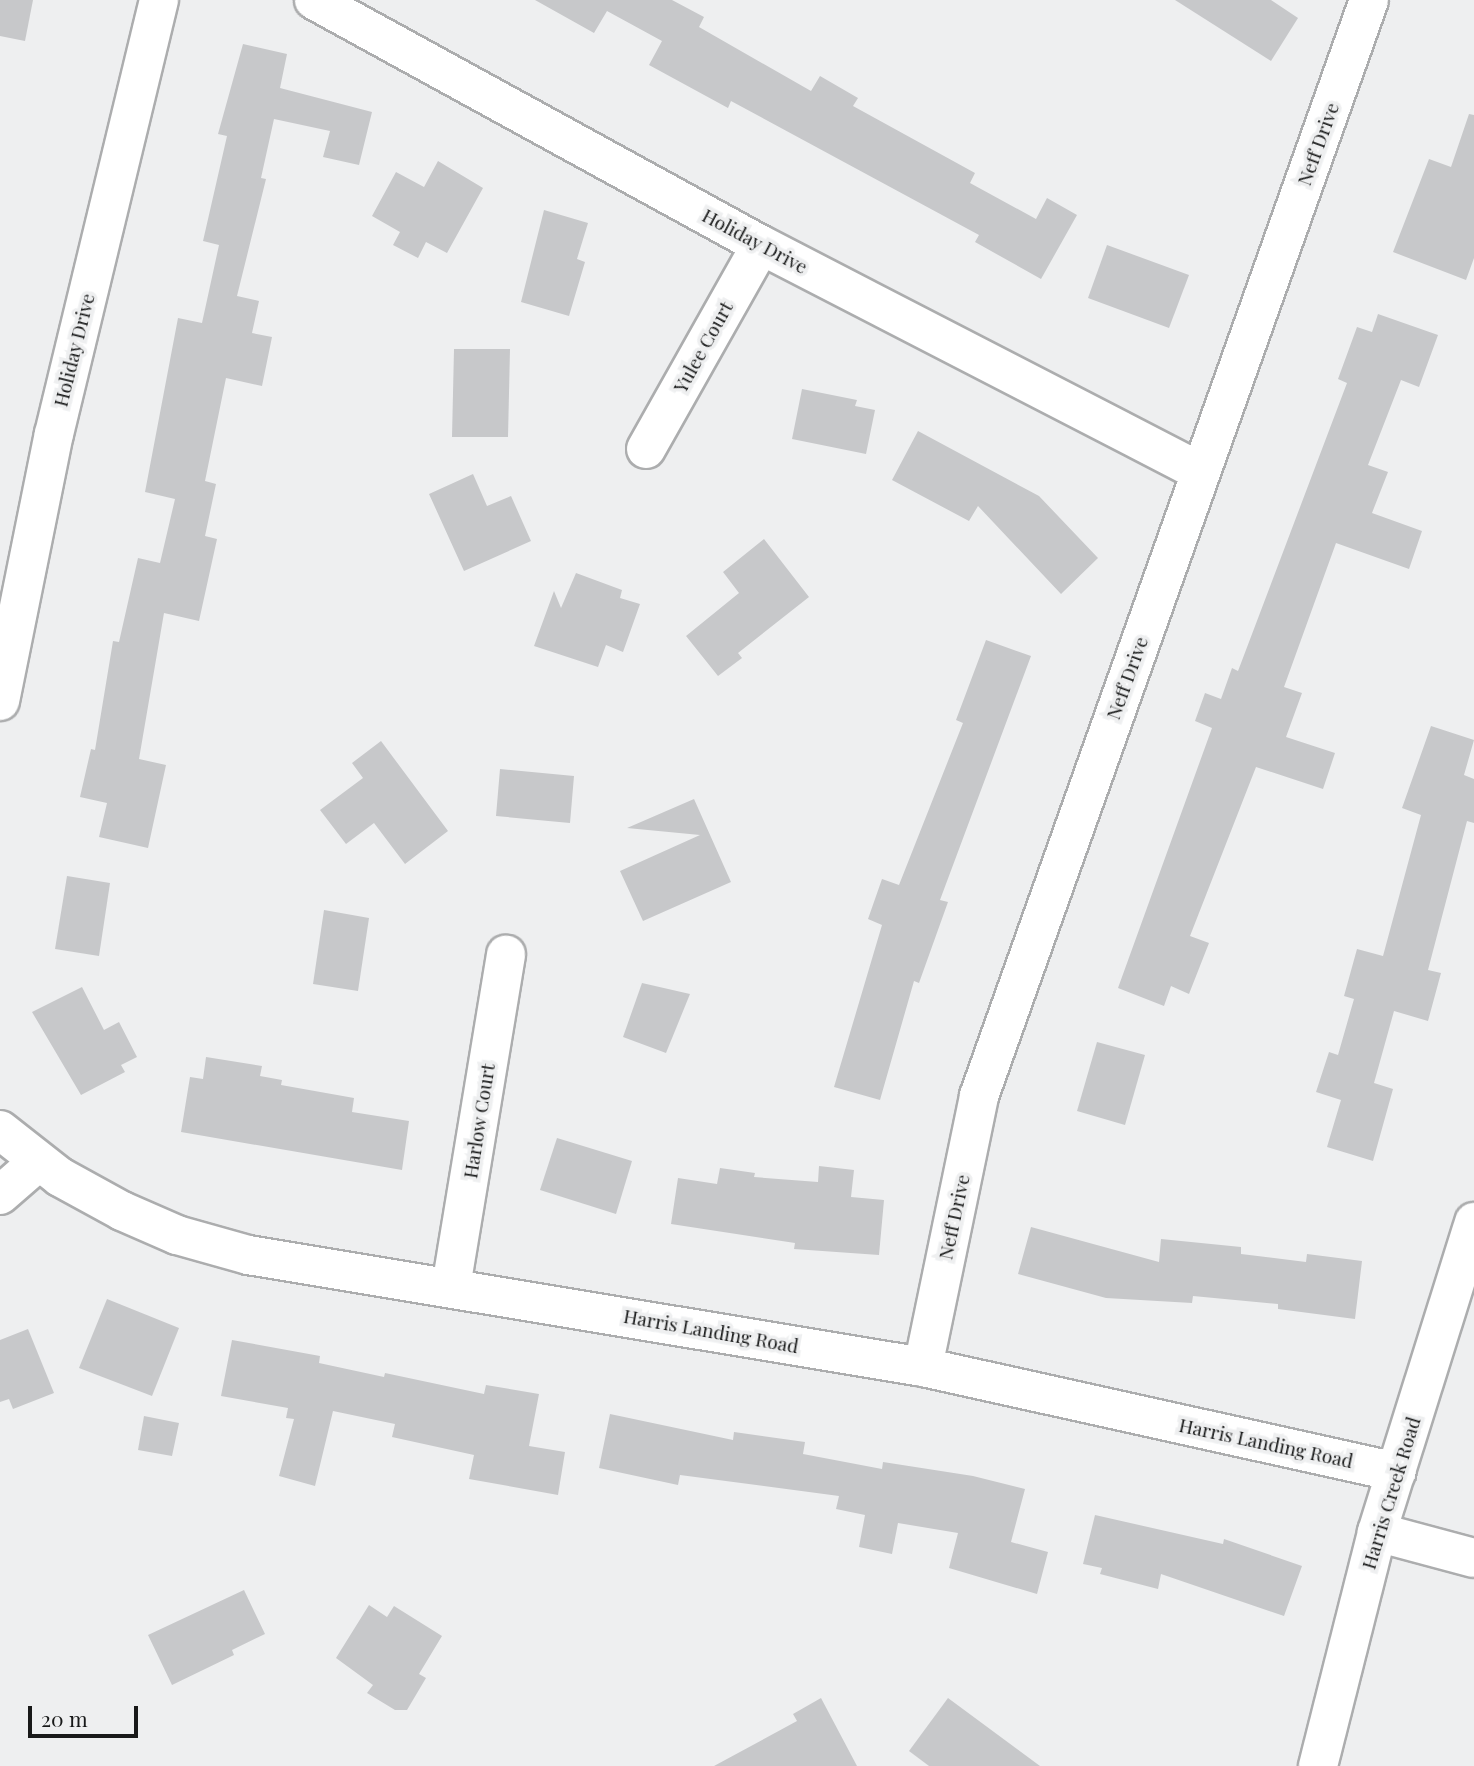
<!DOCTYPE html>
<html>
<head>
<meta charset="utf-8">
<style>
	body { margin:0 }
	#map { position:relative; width:1474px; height:1766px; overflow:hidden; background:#eeeff0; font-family:"Playfair Display",serif }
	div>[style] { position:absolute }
	.building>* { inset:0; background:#c7c8ca }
	.roads { filter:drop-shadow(2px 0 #acadae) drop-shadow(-2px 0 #acadae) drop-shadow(0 2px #acadae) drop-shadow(0 -2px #acadae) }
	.minor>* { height:38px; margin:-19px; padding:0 19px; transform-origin:19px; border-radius:19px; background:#fff }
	span { translate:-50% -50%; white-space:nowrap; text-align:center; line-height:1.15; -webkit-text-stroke:7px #eeeff0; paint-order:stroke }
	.street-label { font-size:19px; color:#181919 }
	.scale { position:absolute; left:28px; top:1706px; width:110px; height:32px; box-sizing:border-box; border:4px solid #181919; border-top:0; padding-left:9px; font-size:21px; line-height:24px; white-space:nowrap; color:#181919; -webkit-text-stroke:5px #eeeff0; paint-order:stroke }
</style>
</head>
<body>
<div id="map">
	<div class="building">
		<i style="clip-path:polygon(0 0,33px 0,25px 41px,0 36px)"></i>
		<i style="clip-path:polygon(535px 0,672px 0,704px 17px,699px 27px,811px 91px,820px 76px,858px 98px,853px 106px,975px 173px,970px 183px,1036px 219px,1047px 198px,1077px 215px,1041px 279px,975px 242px,979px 235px,731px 101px,728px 108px,649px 65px,662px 41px,607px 11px,594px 33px)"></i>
		<i style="clip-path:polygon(1175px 0,1271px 0,1298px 18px,1271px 61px)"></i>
		<i style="clip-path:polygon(243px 44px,287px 54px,280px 88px,372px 112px,359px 165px,323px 157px,330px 131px,274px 119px,261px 178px,266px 179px,237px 296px,259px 301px,252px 333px,272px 337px,262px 386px,226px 378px,205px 481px,216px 484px,205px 536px,217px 539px,199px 621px,164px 613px,139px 759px,166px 765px,148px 848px,99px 837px,107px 803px,80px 797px,91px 749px,95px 750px,113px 641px,119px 642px,138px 558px,160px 563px,175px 499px,145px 492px,178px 318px,202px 323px,219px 245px,203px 241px,227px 136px,218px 134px)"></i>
		<i style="clip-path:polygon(1469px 114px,1474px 115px,1474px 258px,1466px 280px,1393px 252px,1429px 159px,1451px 167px)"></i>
		<i style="clip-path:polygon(438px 161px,483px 188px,447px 253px,426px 242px,418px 258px,393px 245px,400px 232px,372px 216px,396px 172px,424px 187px)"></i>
		<i style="clip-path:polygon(544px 210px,588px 223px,577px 259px,585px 262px,569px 316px,521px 302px)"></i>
		<i style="clip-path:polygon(1107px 245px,1189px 275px,1169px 328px,1088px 298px)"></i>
		<i style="clip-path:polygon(1378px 314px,1438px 335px,1419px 387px,1401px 380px,1368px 465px,1388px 472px,1372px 513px,1422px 531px,1409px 569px,1336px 543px,1284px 687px,1302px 693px,1286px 737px,1335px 753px,1323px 789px,1256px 767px,1190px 936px,1209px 943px,1189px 994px,1171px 986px,1164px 1006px,1118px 988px,1212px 728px,1195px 721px,1205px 693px,1221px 699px,1232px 668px,1238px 671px,1347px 383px,1338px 379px,1357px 327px,1372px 332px)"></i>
		<i style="clip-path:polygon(454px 349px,510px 349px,508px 437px,452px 437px)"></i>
		<i style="clip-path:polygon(802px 389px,857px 400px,855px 406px,875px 410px,866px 454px,792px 439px)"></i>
		<i style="clip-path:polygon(918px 431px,1039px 496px,1098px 558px,1061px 594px,978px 506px,969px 521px,892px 480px)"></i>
		<i style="clip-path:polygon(473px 474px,487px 506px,511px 496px,531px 541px,464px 571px,429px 494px)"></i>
		<i style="clip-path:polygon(764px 539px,809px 597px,738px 653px,742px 658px,718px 676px,686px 636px,739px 593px,723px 572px)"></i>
		<i style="clip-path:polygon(576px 573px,622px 590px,620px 598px,640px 604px,623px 652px,606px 645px,598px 667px,534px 646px,554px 591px,561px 608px)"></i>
		<i style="clip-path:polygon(986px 640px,1031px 656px,940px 900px,948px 902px,919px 983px,914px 981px,880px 1100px,834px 1087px,882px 925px,868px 919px,882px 879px,899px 885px,963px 723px,956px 720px)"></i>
		<i style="clip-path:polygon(1431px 726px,1474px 740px,1464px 775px,1474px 779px,1474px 823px,1467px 821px,1428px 970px,1441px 973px,1428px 1021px,1394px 1011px,1374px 1083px,1393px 1089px,1373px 1161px,1327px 1147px,1341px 1100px,1316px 1092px,1329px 1052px,1338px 1055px,1354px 999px,1344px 996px,1357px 949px,1383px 956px,1421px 815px,1402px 808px)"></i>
		<i style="clip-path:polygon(381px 741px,448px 831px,405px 864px,374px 823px,346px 844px,320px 810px,363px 778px,352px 763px)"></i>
		<i style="clip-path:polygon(500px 769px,574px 776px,570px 823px,496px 816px)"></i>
		<i style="clip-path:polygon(694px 799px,731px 882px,643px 921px,620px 871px,700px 835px,627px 828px)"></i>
		<i style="clip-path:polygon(67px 876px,110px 883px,99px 956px,55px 949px)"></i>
		<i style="clip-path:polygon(324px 910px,369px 918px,358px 991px,313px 984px)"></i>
		<i style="clip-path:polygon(642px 983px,690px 994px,666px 1053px,623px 1037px)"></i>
		<i style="clip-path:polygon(82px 987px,104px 1030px,119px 1022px,137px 1057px,121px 1065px,125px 1072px,81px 1095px,32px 1012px)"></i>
		<i style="clip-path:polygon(1097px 1042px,1145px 1055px,1125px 1125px,1077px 1111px)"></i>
		<i style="clip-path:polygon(206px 1057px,262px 1066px,260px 1076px,282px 1080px,281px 1085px,354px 1098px,352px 1112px,409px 1121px,402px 1170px,181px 1132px,190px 1077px,203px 1079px)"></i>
		<i style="clip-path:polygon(557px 1138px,632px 1161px,616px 1214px,540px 1190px)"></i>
		<i style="clip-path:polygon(819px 1166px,854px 1170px,851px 1197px,884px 1200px,879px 1255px,794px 1249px,795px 1243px,671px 1224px,678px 1178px,717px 1184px,720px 1168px,755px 1173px,754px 1177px,818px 1182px)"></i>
		<i style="clip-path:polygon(1031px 1227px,1159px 1262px,1161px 1239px,1241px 1247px,1241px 1254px,1306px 1262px,1307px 1254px,1362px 1261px,1355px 1319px,1278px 1309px,1278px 1304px,1193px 1296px,1192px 1303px,1106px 1298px,1018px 1274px)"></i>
		<i style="clip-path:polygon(107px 1299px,179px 1328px,152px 1396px,79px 1368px)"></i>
		<i style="clip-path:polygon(28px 1329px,54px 1393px,13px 1409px,9px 1399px,0 1402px,0 1340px)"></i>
		<i style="clip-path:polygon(232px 1340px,320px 1356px,319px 1363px,384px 1377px,385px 1373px,484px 1394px,486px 1385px,539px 1394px,529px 1446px,565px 1452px,558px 1495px,469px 1479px,474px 1455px,392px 1437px,395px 1424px,333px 1411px,315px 1486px,279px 1476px,294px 1419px,286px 1418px,288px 1408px,221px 1396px)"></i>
		<i style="clip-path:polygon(610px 1414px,733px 1440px,734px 1432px,805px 1442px,803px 1454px,882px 1469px,883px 1462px,973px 1476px,1025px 1489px,1011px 1542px,1048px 1552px,1037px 1594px,949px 1568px,958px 1533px,898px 1523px,892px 1554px,859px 1547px,865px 1515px,836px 1509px,839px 1496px,680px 1475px,678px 1485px,599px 1468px)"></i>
		<i style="clip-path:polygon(144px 1416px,179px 1423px,172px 1456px,138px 1450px)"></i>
		<i style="clip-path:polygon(1095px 1515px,1223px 1544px,1224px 1539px,1302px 1566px,1284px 1616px,1161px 1574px,1158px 1589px,1100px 1574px,1102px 1568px,1083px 1564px)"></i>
		<i style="clip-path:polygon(244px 1590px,265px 1634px,232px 1650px,234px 1655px,172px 1685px,148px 1635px)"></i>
		<i style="clip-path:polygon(369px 1605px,387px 1617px,394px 1606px,442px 1636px,419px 1674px,426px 1678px,407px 1710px,395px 1710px,367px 1693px,373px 1685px,336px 1658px)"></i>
		<i style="clip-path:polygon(821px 1698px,857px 1766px,714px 1766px,797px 1721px,793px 1714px)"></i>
		<i style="clip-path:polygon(948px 1698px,1040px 1766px,929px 1766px,909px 1751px)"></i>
	</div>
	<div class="roads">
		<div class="minor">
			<i style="left:314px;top:0;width:510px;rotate:28.73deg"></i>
			<i style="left:761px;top:245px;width:494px;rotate:27.3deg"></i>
			<i style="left:646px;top:449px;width:234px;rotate:-60.6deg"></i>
			<i style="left:0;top:701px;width:272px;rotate:-78.6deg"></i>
			<i style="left:54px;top:434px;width:447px;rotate:-76.4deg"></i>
			<i style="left:0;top:1130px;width:76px;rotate:38.1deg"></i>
			<i style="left:60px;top:1177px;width:71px;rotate:28.7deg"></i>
			<i style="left:122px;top:1211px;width:60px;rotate:23.6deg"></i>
			<i style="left:177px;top:1235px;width:74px;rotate:15.7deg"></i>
			<i style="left:248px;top:1255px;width:684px;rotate:9.42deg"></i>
			<i style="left:923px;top:1367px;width:485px;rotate:12.5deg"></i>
			<i style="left:0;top:1195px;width:50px;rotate:-41deg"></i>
			<i style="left:451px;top:1287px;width:337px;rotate:-80.6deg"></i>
			<i style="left:923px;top:1367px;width:277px;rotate:-78.3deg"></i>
			<i style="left:979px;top:1096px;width:1163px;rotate:-70.41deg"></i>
			<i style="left:1377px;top:1532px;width:100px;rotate:15deg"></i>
			<i style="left:1318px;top:1766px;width:241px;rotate:-75.8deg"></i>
			<i style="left:1377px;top:1532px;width:325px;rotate:-72.6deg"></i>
		</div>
	</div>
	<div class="street-label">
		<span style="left:1318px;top:144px;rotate:-70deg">Neff Drive</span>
		<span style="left:755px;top:241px;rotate:28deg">Holiday Drive</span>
		<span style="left:703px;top:347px;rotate:-61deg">Yulee Court</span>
		<span style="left:74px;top:350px;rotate:-76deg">Holiday Drive</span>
		<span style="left:1127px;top:678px;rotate:-70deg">Neff Drive</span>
		<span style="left:479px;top:1121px;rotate:-81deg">Harlow Court</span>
		<span style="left:954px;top:1217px;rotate:-78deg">Neff Drive</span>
		<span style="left:711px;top:1331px;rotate:10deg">Harris Landing Road</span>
		<span style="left:1266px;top:1443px;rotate:12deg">Harris Landing Road</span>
		<span style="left:1391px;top:1493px;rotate:-73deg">Harris Creek Road</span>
	</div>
	<div class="scale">20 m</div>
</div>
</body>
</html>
